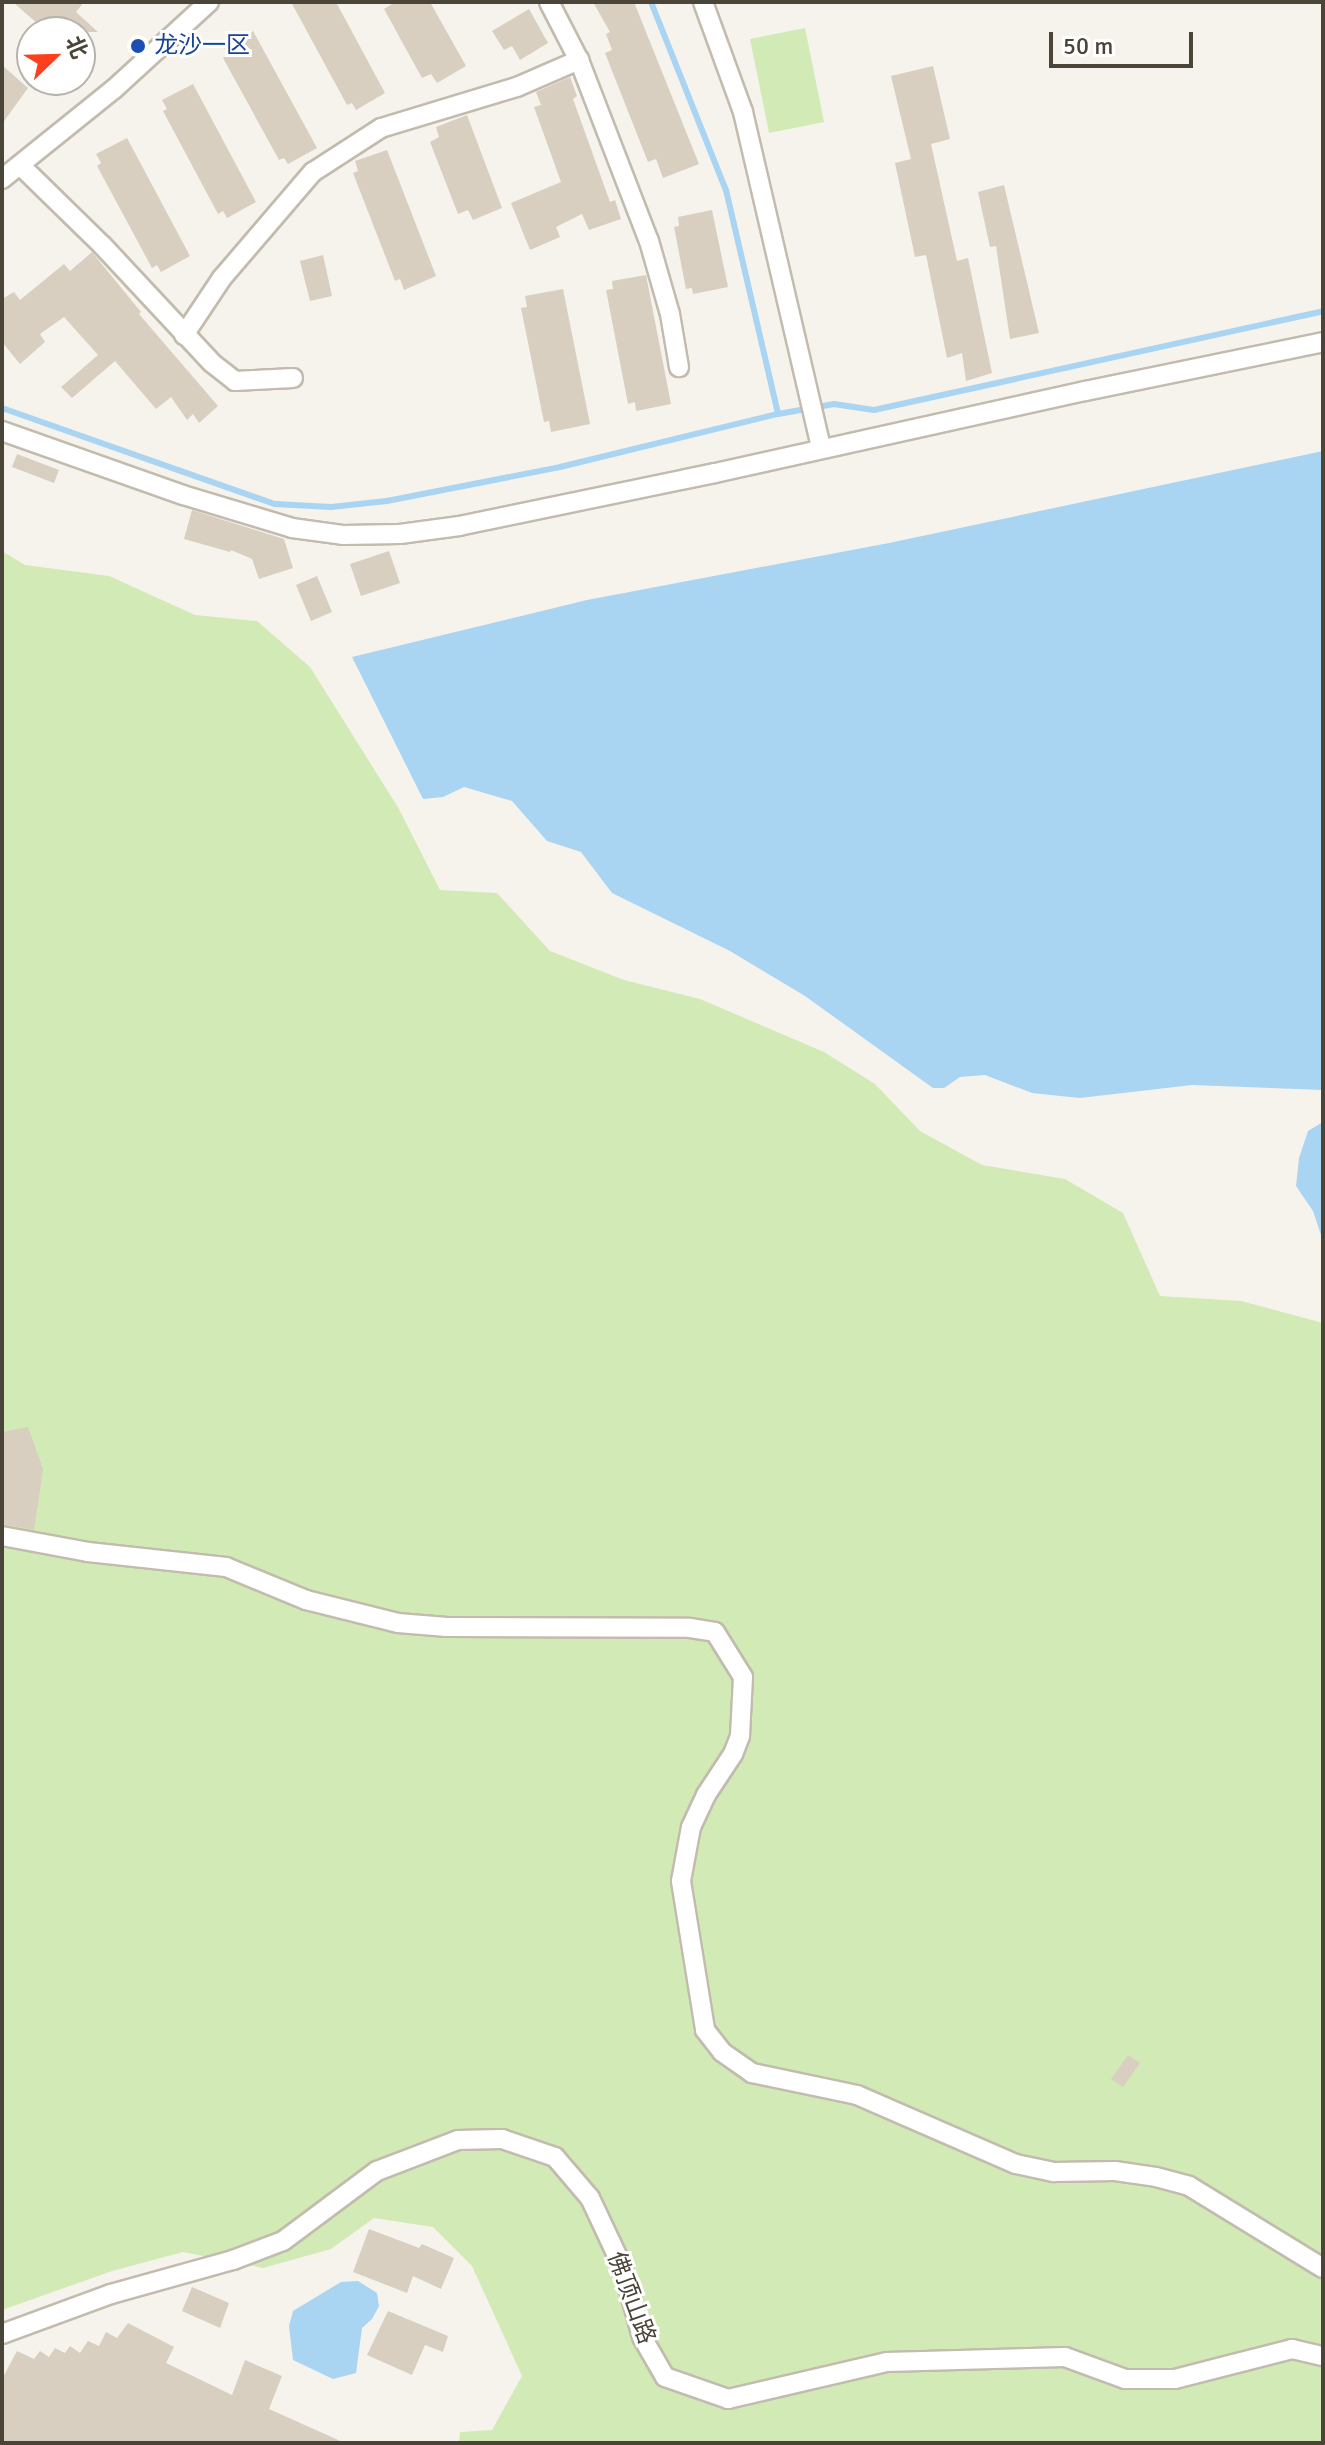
<!DOCTYPE html>
<html>
<head>
<meta charset="utf-8">
<style>
	body { margin:0 }
	#map { position:relative; width:1325px; height:2445px; overflow:hidden; background:#f6f3ec; font-family:Signika,"Noto Sans SC",sans-serif }
	div>[style] { position:absolute }
	.green>* { inset:0; background:#d2eab5 }
	.water>* { inset:0; background:#a9d4f2 }
	.stream>* { height:6px; margin:-3px; padding:0 3px; transform-origin:3px; border-radius:3px; background:#a9d4f2 }
	.building>* { inset:0; background:#d8cfc1 }
	.roads { filter:drop-shadow(2px 0 #c2bbae) drop-shadow(-2px 0 #c2bbae) drop-shadow(0 2px #c2bbae) drop-shadow(0 -2px #c2bbae) }
	.street>* { height:18px; margin:-9px; padding:0 9px; transform-origin:9px; border-radius:9px; background:#fff }
	.dots>* { width:22px; height:22px; translate:-50% -50%; box-sizing:border-box; border:4px solid #fff; border-radius:50% }
	span { translate:-50% -50%; white-space:nowrap; text-align:center; line-height:1.15; -webkit-text-stroke:6px #fff; paint-order:stroke }
	.transit-label { font-size:24px; color:#164399 }
	.left { translate:0 -50%; text-align:left }
	.street-label { font-size:24px; color:#4b4439 }
	.frame { position:absolute; inset:0; border:4px solid #4b4439; pointer-events:none }
	.north { position:absolute; left:16px; top:16px; width:80px; height:80px; box-sizing:border-box; background:#fff; border:2px solid #b7b4b0; border-radius:50%; rotate:67deg; font-size:22px; font-weight:700; line-height:32px; text-align:center; color:#4b4439 }
	.north::after { content:''; display:block; margin:auto; width:28px; height:36px; background:#fc3f1d; clip-path:polygon(50% 0,100% 100%,50% 72%,0 100%) }
	.scale { position:absolute; left:1049px; top:32px; width:144px; height:36px; box-sizing:border-box; border:4px solid #4b4439; border-top:0; padding-left:10px; font-size:24px; line-height:28px; white-space:nowrap; color:#4b4439; -webkit-text-stroke:6px #fff; paint-order:stroke }
</style>
</head>
<body>
<div id="map">
	<div class="green">
		<i style="clip-path:polygon(805px 28px,824px 122px,769px 133px,750px 39px)"></i>
		<i style="clip-path:polygon(2px 551px,25px 565px,109px 576px,195px 615px,257px 621px,310px 667px,399px 809px,440px 890px,497px 893px,550px 951px,624px 980px,700px 999px,824px 1052px,875px 1084px,920px 1131px,982px 1165px,1065px 1179px,1123px 1213px,1160px 1296px,1241px 1301px,1323px 1323px,1323px 2443px,459px 2443px,460px 2432px,492px 2430px,522px 2376px,472px 2266px,433px 2227px,374px 2218px,331px 2249px,263px 2268px,183px 2252px,112px 2271px,2px 2310px)"></i>
	</div>
	<div class="water">
		<i style="clip-path:polygon(1323px 451px,1323px 1090px,1192px 1085px,1080px 1098px,1032px 1093px,985px 1075px,960px 1077px,944px 1088px,933px 1088px,805px 996px,730px 951px,612px 893px,581px 852px,547px 841px,512px 801px,464px 787px,443px 797px,423px 799px,352px 657px,587px 600px,889px 543px)"></i>
		<i style="clip-path:polygon(1323px 1122px,1323px 1241px,1313px 1211px,1296px 1186px,1299px 1158px,1308px 1131px)"></i>
		<i style="clip-path:polygon(358px 2281px,377px 2293px,379px 2306px,372px 2319px,362px 2328px,356px 2373px,333px 2379px,293px 2360px,289px 2326px,293px 2311px,341px 2282px)"></i>
	</div>
	<div class="stream">
		<i style="left:651px;top:2px;width:202px;rotate:68.3deg"></i>
		<i style="left:726px;top:190px;width:230px;rotate:76.9deg"></i>
		<i style="left:2px;top:408px;width:289px;rotate:19.4deg"></i>
		<i style="left:275px;top:504px;width:56px;rotate:3.1deg"></i>
		<i style="left:331px;top:507px;width:56px;rotate:-6.1deg"></i>
		<i style="left:387px;top:501px;width:176px;rotate:-11.1deg"></i>
		<i style="left:560px;top:467px;width:224px;rotate:-13.7deg"></i>
		<i style="left:778px;top:414px;width:57px;rotate:-10.1deg"></i>
		<i style="left:834px;top:404px;width:40px;rotate:8.5deg"></i>
		<i style="left:874px;top:410px;width:460px;rotate:-12.4deg"></i>
	</div>
	<div class="building">
		<i style="clip-path:polygon(13px 2px,84px 2px,76px 12px,98px 32px,47px 32px)"></i>
		<i style="clip-path:polygon(291px 2px,336px 2px,385px 93px,356px 110px,352px 103px,347px 105px)"></i>
		<i style="clip-path:polygon(395px 2px,430px 2px,466px 66px,437px 83px,431px 74px,422px 78px,384px 9px)"></i>
		<i style="clip-path:polygon(593px 2px,634px 2px,699px 164px,663px 178px,656px 159px,648px 162px,605px 53px,612px 50px,606px 34px,610px 32px)"></i>
		<i style="clip-path:polygon(529px 9px,548px 43px,520px 60px,512px 46px,504px 50px,492px 31px)"></i>
		<i style="clip-path:polygon(253px 31px,317px 148px,288px 164px,284px 158px,279px 160px,223px 58px,228px 55px,223px 46px)"></i>
		<i style="clip-path:polygon(2px 65px,28px 88px,2px 124px)"></i>
		<i style="clip-path:polygon(933px 66px,950px 139px,931px 144px,957px 261px,968px 258px,992px 373px,966px 381px,962px 353px,947px 358px,926px 255px,915px 257px,895px 163px,911px 159px,891px 76px)"></i>
		<i style="clip-path:polygon(570px 77px,577px 96px,573px 99px,610px 202px,615px 200px,621px 219px,589px 230px,582px 214px,556px 227px,560px 237px,530px 250px,511px 203px,561px 182px,534px 107px,541px 105px,536px 92px)"></i>
		<i style="clip-path:polygon(193px 84px,256px 202px,227px 218px,223px 211px,218px 214px,163px 111px,167px 109px,162px 100px)"></i>
		<i style="clip-path:polygon(467px 115px,502px 208px,473px 220px,468px 210px,458px 214px,430px 142px,439px 137px,436px 127px)"></i>
		<i style="clip-path:polygon(127px 138px,190px 256px,161px 272px,157px 265px,152px 268px,97px 166px,101px 163px,96px 154px)"></i>
		<i style="clip-path:polygon(387px 150px,436px 276px,404px 290px,400px 279px,395px 281px,353px 173px,358px 171px,355px 161px)"></i>
		<i style="clip-path:polygon(1004px 185px,1039px 333px,1010px 339px,996px 246px,990px 247px,978px 192px)"></i>
		<i style="clip-path:polygon(712px 210px,728px 287px,693px 294px,692px 288px,686px 289px,674px 227px,679px 226px,678px 217px)"></i>
		<i style="clip-path:polygon(92px 252px,141px 312px,139px 314px,218px 406px,199px 423px,193px 414px,187px 420px,171px 397px,156px 409px,115px 361px,72px 398px,61px 387px,98px 355px,64px 317px,40px 334px,45px 342px,20px 364px,2px 342px,2px 299px,14px 292px,20px 300px,64px 264px,70px 271px)"></i>
		<i style="clip-path:polygon(323px 255px,332px 296px,310px 301px,300px 261px)"></i>
		<i style="clip-path:polygon(646px 275px,671px 404px,636px 411px,635px 402px,628px 404px,606px 290px,613px 289px,612px 281px)"></i>
		<i style="clip-path:polygon(563px 289px,590px 424px,551px 432px,549px 421px,544px 422px,521px 308px,527px 307px,525px 296px)"></i>
		<i style="clip-path:polygon(17px 454px,59px 470px,54px 483px,12px 467px)"></i>
		<i style="clip-path:polygon(192px 510px,284px 539px,293px 568px,259px 579px,252px 559px,231px 550px,230px 552px,184px 539px)"></i>
		<i style="clip-path:polygon(389px 551px,400px 583px,361px 596px,350px 564px)"></i>
		<i style="clip-path:polygon(317px 576px,332px 612px,311px 621px,296px 585px)"></i>
		<i style="clip-path:polygon(28px 1427px,43px 1469px,34px 1530px,2px 1524px,2px 1432px)"></i>
		<i style="clip-path:polygon(1128px 2055px,1140px 2063px,1123px 2087px,1111px 2079px)"></i>
		<i style="clip-path:polygon(369px 2229px,419px 2248px,422px 2244px,454px 2258px,441px 2289px,413px 2276px,407px 2293px,353px 2272px)"></i>
		<i style="clip-path:polygon(192px 2287px,229px 2303px,220px 2328px,182px 2311px)"></i>
		<i style="clip-path:polygon(388px 2311px,448px 2336px,443px 2352px,425px 2345px,412px 2375px,367px 2355px)"></i>
		<i style="clip-path:polygon(128px 2323px,174px 2347px,166px 2363px,232px 2395px,245px 2360px,282px 2376px,269px 2409px,345px 2443px,2px 2443px,2px 2379px,17px 2351px,34px 2359px,40px 2351px,49px 2357px,55px 2348px,65px 2353px,70px 2346px,80px 2353px,88px 2341px,99px 2346px,106px 2332px,117px 2338px)"></i>
	</div>
	<div class="roads">
		<div class="street">
			<i style="left:549px;top:2px;width:65px;rotate:62.7deg"></i>
			<i style="left:579px;top:60px;width:194px;rotate:68.9deg"></i>
			<i style="left:649px;top:241px;width:76px;rotate:74deg"></i>
			<i style="left:670px;top:314px;width:54px;rotate:80.4deg"></i>
			<i style="left:703px;top:2px;width:117px;rotate:70deg"></i>
			<i style="left:743px;top:112px;width:345px;rotate:76.9deg"></i>
			<i style="left:20px;top:165px;width:115px;rotate:44.3deg"></i>
			<i style="left:102px;top:245px;width:161px;rotate:47deg"></i>
			<i style="left:212px;top:363px;width:29px;rotate:38deg"></i>
			<i style="left:235px;top:381px;width:58px;rotate:-3deg"></i>
			<i style="left:2px;top:179px;width:144px;rotate:-38.8deg"></i>
			<i style="left:114px;top:89px;width:129px;rotate:-42.5deg"></i>
			<i style="left:184px;top:335px;width:69px;rotate:-56.3deg"></i>
			<i style="left:222px;top:278px;width:140px;rotate:-49.4deg"></i>
			<i style="left:313px;top:172px;width:81px;rotate:-32.9deg"></i>
			<i style="left:381px;top:128px;width:142px;rotate:-16.8deg"></i>
			<i style="left:517px;top:87px;width:68px;rotate:-23.5deg"></i>
			<i style="left:2px;top:431px;width:192px;rotate:19.5deg"></i>
			<i style="left:183px;top:495px;width:114px;rotate:16.8deg"></i>
			<i style="left:292px;top:528px;width:51px;rotate:7.8deg"></i>
			<i style="left:343px;top:535px;width:57px;rotate:-1deg"></i>
			<i style="left:400px;top:534px;width:60px;rotate:-7.7deg"></i>
			<i style="left:459px;top:526px;width:261px;rotate:-11.7deg"></i>
			<i style="left:715px;top:473px;width:379px;rotate:-12.5deg"></i>
			<i style="left:1085px;top:391px;width:243px;rotate:-11.6deg"></i>
			<i style="left:2px;top:1536px;width:87px;rotate:10.5deg"></i>
			<i style="left:88px;top:1552px;width:139px;rotate:6.2deg"></i>
			<i style="left:226px;top:1567px;width:87px;rotate:22.4deg"></i>
			<i style="left:306px;top:1600px;width:95px;rotate:14deg"></i>
			<i style="left:398px;top:1623px;width:49px;rotate:4.7deg"></i>
			<i style="left:447px;top:1627px;width:243px;rotate:0.2deg"></i>
			<i style="left:690px;top:1628px;width:25px;rotate:9deg"></i>
			<i style="left:715px;top:1632px;width:53px;rotate:58.1deg"></i>
			<i style="left:743px;top:1677px;width:59px;rotate:92.9deg"></i>
			<i style="left:740px;top:1736px;width:19px;rotate:111deg"></i>
			<i style="left:733px;top:1754px;width:49px;rotate:123.4deg"></i>
			<i style="left:706px;top:1795px;width:35px;rotate:115deg"></i>
			<i style="left:691px;top:1827px;width:55px;rotate:100.5deg"></i>
			<i style="left:681px;top:1881px;width:151px;rotate:80.8deg"></i>
			<i style="left:705px;top:2030px;width:28px;rotate:52deg"></i>
			<i style="left:722px;top:2052px;width:37px;rotate:35deg"></i>
			<i style="left:752px;top:2073px;width:107px;rotate:11.8deg"></i>
			<i style="left:857px;top:2095px;width:173px;rotate:23.5deg"></i>
			<i style="left:1016px;top:2164px;width:39px;rotate:12deg"></i>
			<i style="left:1054px;top:2172px;width:61px;rotate:-0.9deg"></i>
			<i style="left:1115px;top:2171px;width:41px;rotate:8.3deg"></i>
			<i style="left:1156px;top:2177px;width:34px;rotate:15deg"></i>
			<i style="left:1189px;top:2186px;width:157px;rotate:31.5deg"></i>
			<i style="left:2px;top:2334px;width:116px;rotate:-20.2deg"></i>
			<i style="left:111px;top:2294px;width:127px;rotate:-15.6deg"></i>
			<i style="left:233px;top:2260px;width:53px;rotate:-20.8deg"></i>
			<i style="left:283px;top:2241px;width:117px;rotate:-36.7deg"></i>
			<i style="left:377px;top:2171px;width:87px;rotate:-20.9deg"></i>
			<i style="left:458px;top:2140px;width:44px;rotate:-1.3deg"></i>
			<i style="left:502px;top:2139px;width:56px;rotate:18.8deg"></i>
			<i style="left:555px;top:2157px;width:54px;rotate:49.5deg"></i>
			<i style="left:590px;top:2198px;width:77px;rotate:64.8deg"></i>
			<i style="left:623px;top:2268px;width:72px;rotate:74.6deg"></i>
			<i style="left:642px;top:2337px;width:46px;rotate:60.1deg"></i>
			<i style="left:665px;top:2377px;width:67px;rotate:19.2deg"></i>
			<i style="left:728px;top:2399px;width:163px;rotate:-13.1deg"></i>
			<i style="left:887px;top:2362px;width:178px;rotate:-1.6deg"></i>
			<i style="left:1065px;top:2357px;width:64px;rotate:20.1deg"></i>
			<i style="left:1125px;top:2379px;width:50px"></i>
			<i style="left:1175px;top:2379px;width:121px;rotate:-14.4deg"></i>
			<i style="left:1292px;top:2349px;width:32px;rotate:13deg"></i>
		</div>
	</div>
	<div class="dots">
		<i style="left:138px;top:46px;background:#1a4fb4"></i>
	</div>
	<div class="transit-label">
		<span class="left" style="left:154px;top:46px">龙沙一区</span>
	</div>
	<div class="street-label">
		<span style="left:631px;top:2298px;rotate:70deg">佛顶山路</span>
	</div>
	<div class="frame"></div>
	<div class="north">北</div>
	<div class="scale">50 m</div>
</div>
</body>
</html>
